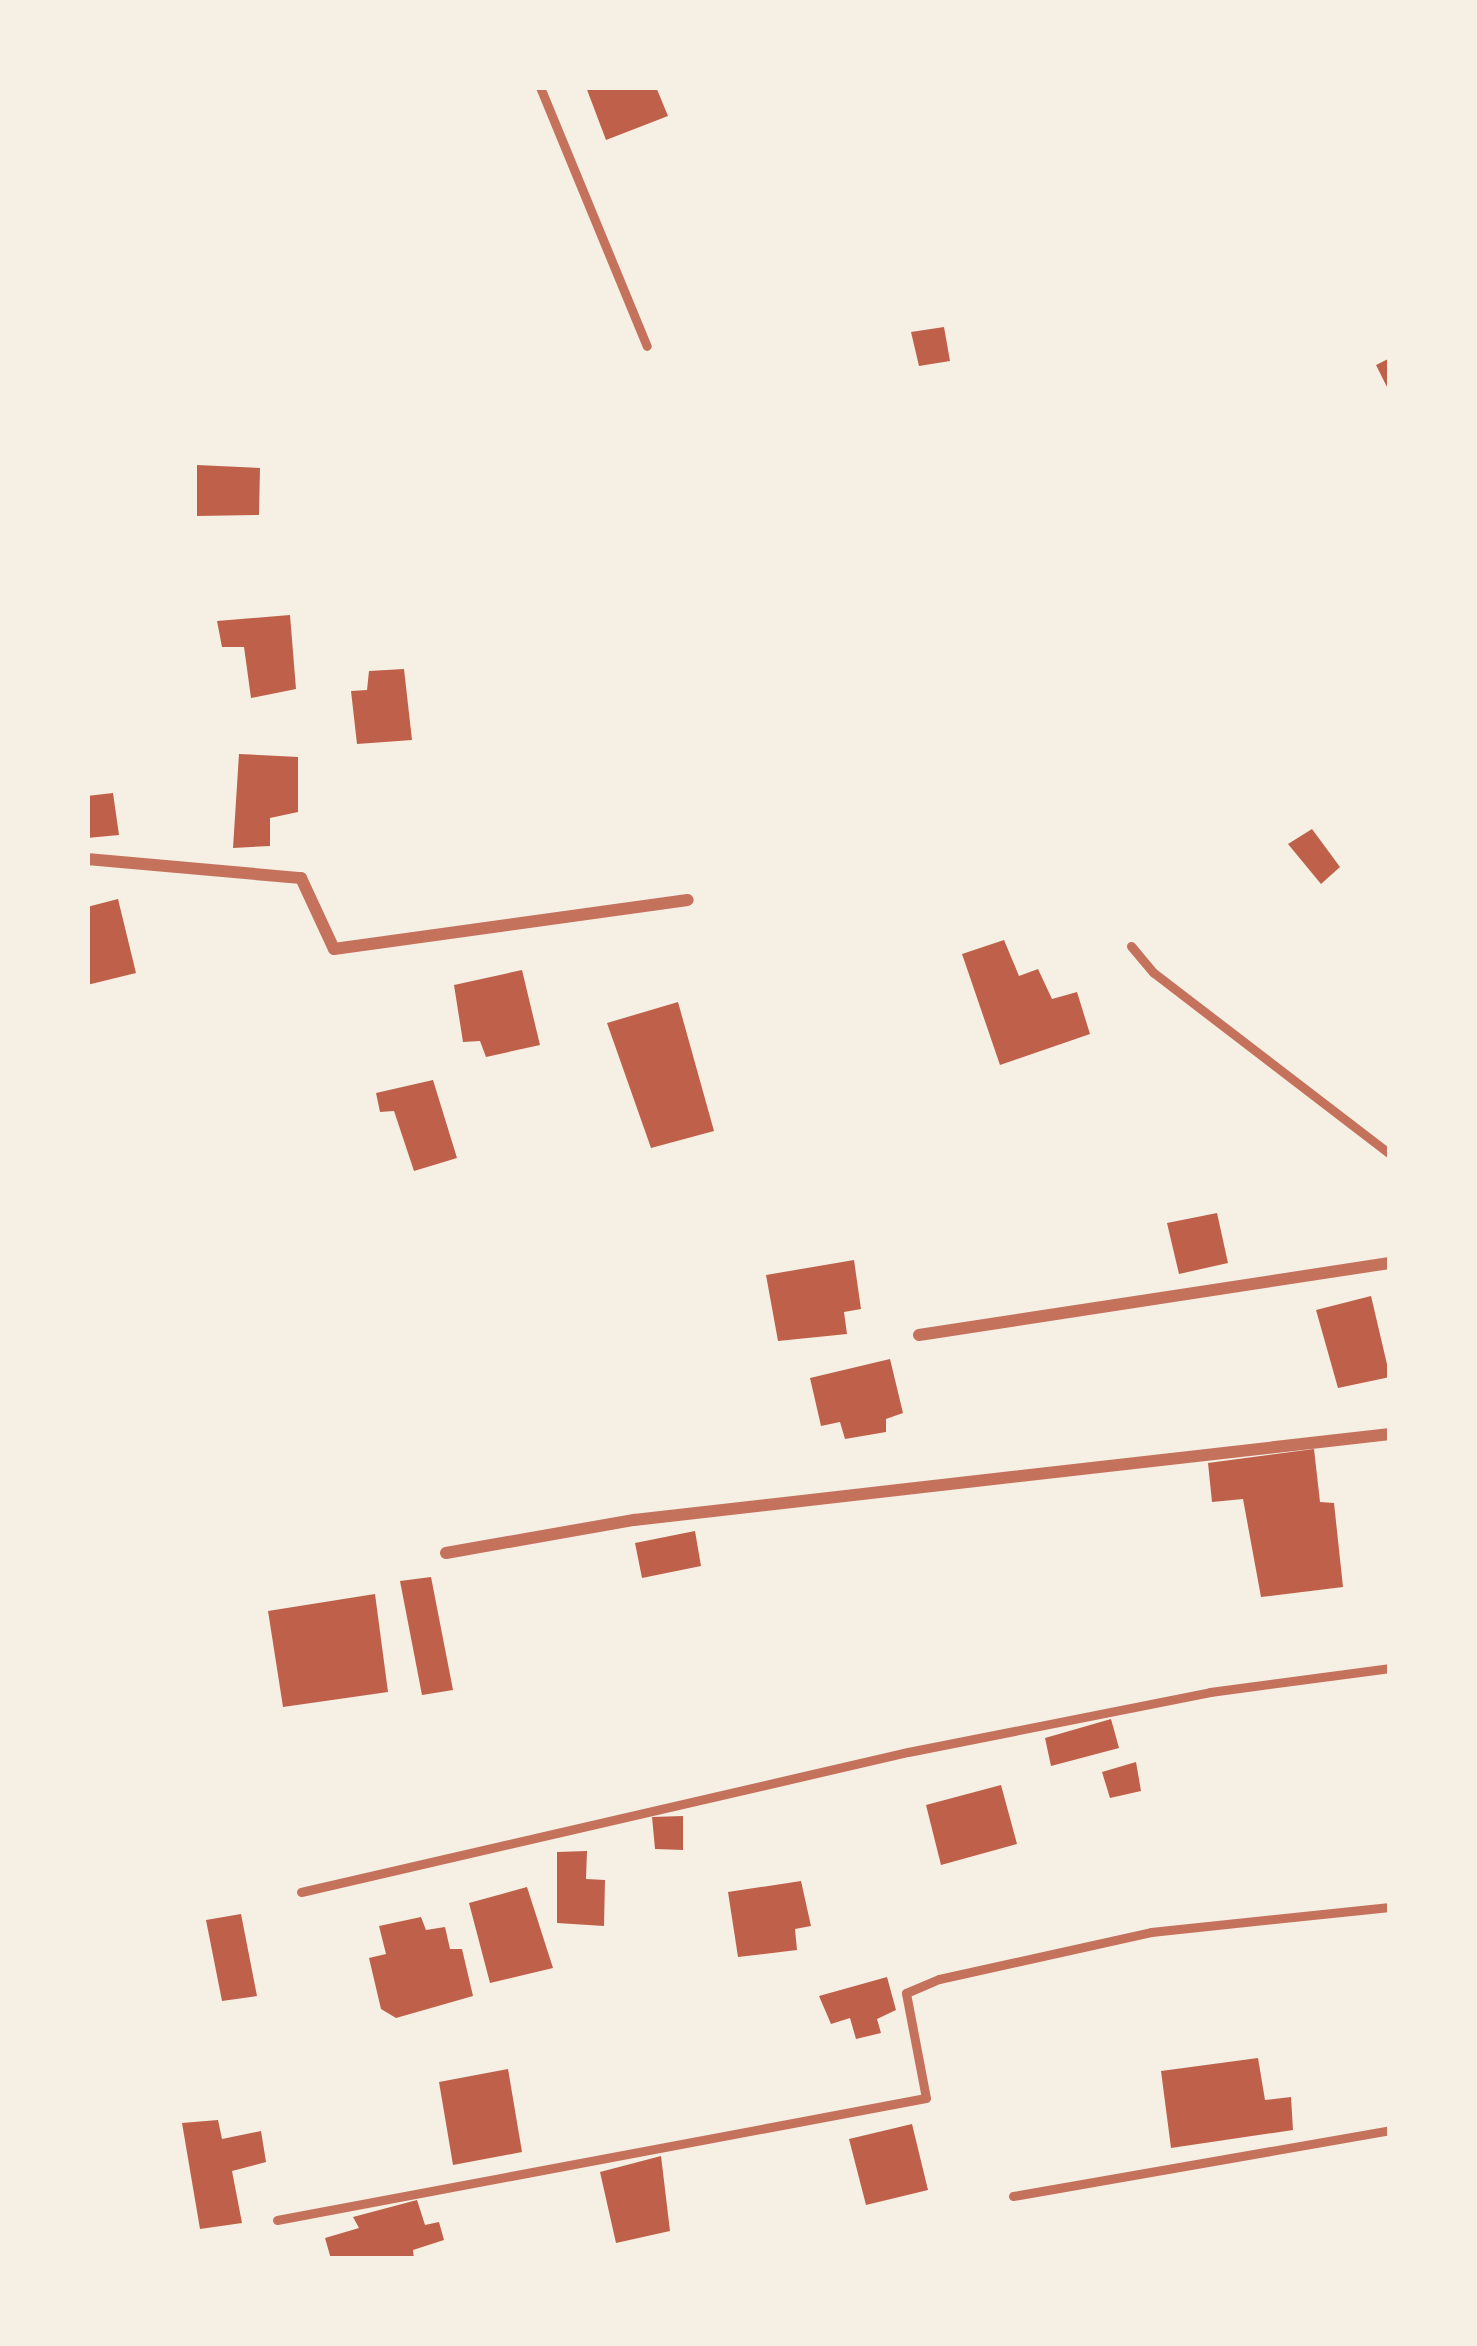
<!DOCTYPE html>
<html>
<head>
<meta charset="utf-8">
<style>
	body { margin:0 }
	#map { position:relative; width:1477px; height:2346px; overflow:hidden; background:#f6efe4; font-family:Helvetica,sans-serif }
	div>[style] { position:absolute }
	.building>* { inset:0; background:#bf614a }
	.service>* { height:9px; margin:-4.5px; padding:0 4.5px; transform-origin:4.5px; border-radius:4.5px; background:#c5725c }
	.minor>* { height:12px; margin:-6px; padding:0 6px; transform-origin:6px; border-radius:6px; background:#c5725c }
	span { translate:-50% -50%; white-space:nowrap; text-align:center; line-height:1.15; -webkit-text-stroke:9px #f6efe4; paint-order:stroke }
	.frame { position:absolute; inset:0; border:90px solid #f6efe4; pointer-events:none }
</style>
</head>
<body>
<div id="map">
	<div class="building">
		<i style="clip-path:polygon(586px 87px,656px 87px,668px 116px,606px 140px)"></i>
		<i style="clip-path:polygon(944px 327px,950px 361px,919px 366px,911px 332px)"></i>
		<i style="clip-path:polygon(1390px 358px,1390px 393px,1376px 365px)"></i>
		<i style="clip-path:polygon(197px 465px,260px 468px,259px 515px,197px 516px)"></i>
		<i style="clip-path:polygon(290px 615px,296px 689px,251px 698px,244px 647px,222px 647px,217px 621px)"></i>
		<i style="clip-path:polygon(404px 669px,412px 740px,357px 744px,351px 691px,367px 690px,369px 671px)"></i>
		<i style="clip-path:polygon(239px 754px,298px 757px,298px 812px,270px 818px,270px 846px,233px 848px)"></i>
		<i style="clip-path:polygon(113px 793px,119px 835px,87px 838px,87px 796px)"></i>
		<i style="clip-path:polygon(1312px 829px,1340px 867px,1321px 884px,1288px 844px)"></i>
		<i style="clip-path:polygon(118px 899px,136px 973px,87px 985px,87px 907px)"></i>
		<i style="clip-path:polygon(1004px 940px,1019px 976px,1038px 969px,1052px 999px,1077px 992px,1090px 1034px,1000px 1065px,962px 954px)"></i>
		<i style="clip-path:polygon(522px 970px,540px 1045px,486px 1057px,480px 1041px,463px 1042px,454px 985px)"></i>
		<i style="clip-path:polygon(678px 1002px,714px 1131px,651px 1148px,607px 1023px)"></i>
		<i style="clip-path:polygon(433px 1080px,457px 1158px,414px 1171px,394px 1111px,380px 1112px,376px 1093px)"></i>
		<i style="clip-path:polygon(1217px 1213px,1228px 1263px,1179px 1274px,1167px 1223px)"></i>
		<i style="clip-path:polygon(854px 1260px,861px 1309px,844px 1312px,847px 1334px,778px 1341px,766px 1275px)"></i>
		<i style="clip-path:polygon(1371px 1296px,1390px 1377px,1338px 1388px,1316px 1310px)"></i>
		<i style="clip-path:polygon(890px 1359px,903px 1413px,886px 1419px,886px 1432px,845px 1439px,840px 1422px,821px 1426px,810px 1378px)"></i>
		<i style="clip-path:polygon(1314px 1449px,1320px 1502px,1334px 1503px,1343px 1587px,1261px 1597px,1243px 1499px,1212px 1502px,1208px 1463px)"></i>
		<i style="clip-path:polygon(695px 1531px,701px 1566px,642px 1578px,635px 1543px)"></i>
		<i style="clip-path:polygon(431px 1577px,453px 1690px,422px 1695px,400px 1581px)"></i>
		<i style="clip-path:polygon(375px 1594px,388px 1692px,283px 1707px,268px 1611px)"></i>
		<i style="clip-path:polygon(1111px 1719px,1119px 1748px,1051px 1766px,1045px 1738px)"></i>
		<i style="clip-path:polygon(1136px 1762px,1141px 1791px,1110px 1798px,1102px 1772px)"></i>
		<i style="clip-path:polygon(1001px 1785px,1017px 1844px,941px 1865px,926px 1805px)"></i>
		<i style="clip-path:polygon(683px 1816px,683px 1850px,655px 1849px,652px 1817px)"></i>
		<i style="clip-path:polygon(587px 1851px,586px 1879px,605px 1880px,604px 1926px,557px 1923px,557px 1852px)"></i>
		<i style="clip-path:polygon(801px 1881px,811px 1926px,795px 1929px,797px 1950px,738px 1957px,728px 1892px)"></i>
		<i style="clip-path:polygon(527px 1887px,553px 1968px,490px 1983px,469px 1903px)"></i>
		<i style="clip-path:polygon(241px 1914px,257px 1996px,222px 2001px,206px 1920px)"></i>
		<i style="clip-path:polygon(421px 1917px,426px 1930px,445px 1927px,450px 1949px,462px 1949px,473px 1996px,396px 2018px,381px 2009px,369px 1958px,386px 1954px,379px 1926px)"></i>
		<i style="clip-path:polygon(887px 1977px,896px 2010px,877px 2019px,881px 2033px,856px 2039px,850px 2018px,831px 2024px,819px 1996px)"></i>
		<i style="clip-path:polygon(1258px 2058px,1265px 2100px,1291px 2097px,1293px 2130px,1171px 2148px,1161px 2071px)"></i>
		<i style="clip-path:polygon(508px 2069px,522px 2152px,453px 2165px,439px 2082px)"></i>
		<i style="clip-path:polygon(218px 2120px,222px 2139px,261px 2131px,266px 2162px,232px 2171px,242px 2223px,200px 2229px,182px 2123px)"></i>
		<i style="clip-path:polygon(912px 2124px,928px 2190px,866px 2205px,849px 2139px)"></i>
		<i style="clip-path:polygon(661px 2156px,670px 2231px,616px 2243px,600px 2172px)"></i>
		<i style="clip-path:polygon(417px 2200px,425px 2225px,439px 2222px,444px 2240px,413px 2250px,414px 2259px,331px 2259px,325px 2238px,359px 2228px,353px 2217px)"></i>
	</div>
	<div class="service">
		<i style="left:540px;top:87px;width:280px;rotate:67.6deg"></i>
		<i style="left:1131px;top:946px;width:35px;rotate:50deg"></i>
		<i style="left:1154px;top:973px;width:297px;rotate:37.5deg"></i>
		<i style="left:301px;top:1892px;width:623px;rotate:-12.99deg"></i>
		<i style="left:908px;top:1752px;width:308px;rotate:-11.2deg"></i>
		<i style="left:1210px;top:1692px;width:182px;rotate:-7.6deg"></i>
		<i style="left:1013px;top:2196px;width:383px;rotate:-9.9deg"></i>
		<i style="left:277px;top:2220px;width:660px;rotate:-10.65deg"></i>
		<i style="left:926px;top:2098px;width:107px;rotate:-100.8deg"></i>
		<i style="left:906px;top:1993px;width:36px;rotate:-23deg"></i>
		<i style="left:939px;top:1979px;width:217px;rotate:-12.5deg"></i>
		<i style="left:1151px;top:1932px;width:240px;rotate:-6deg"></i>
	</div>
	<div class="minor">
		<i style="left:87px;top:859px;width:215px;rotate:5.1deg"></i>
		<i style="left:301px;top:878px;width:78px;rotate:65.1deg"></i>
		<i style="left:334px;top:949px;width:357px;rotate:-7.9deg"></i>
		<i style="left:919px;top:1335px;width:476px;rotate:-8.7deg"></i>
		<i style="left:446px;top:1553px;width:191px;rotate:-10deg"></i>
		<i style="left:634px;top:1520px;width:761px;rotate:-6.49deg"></i>
	</div>
	<div class="frame"></div>
</div>
</body>
</html>
